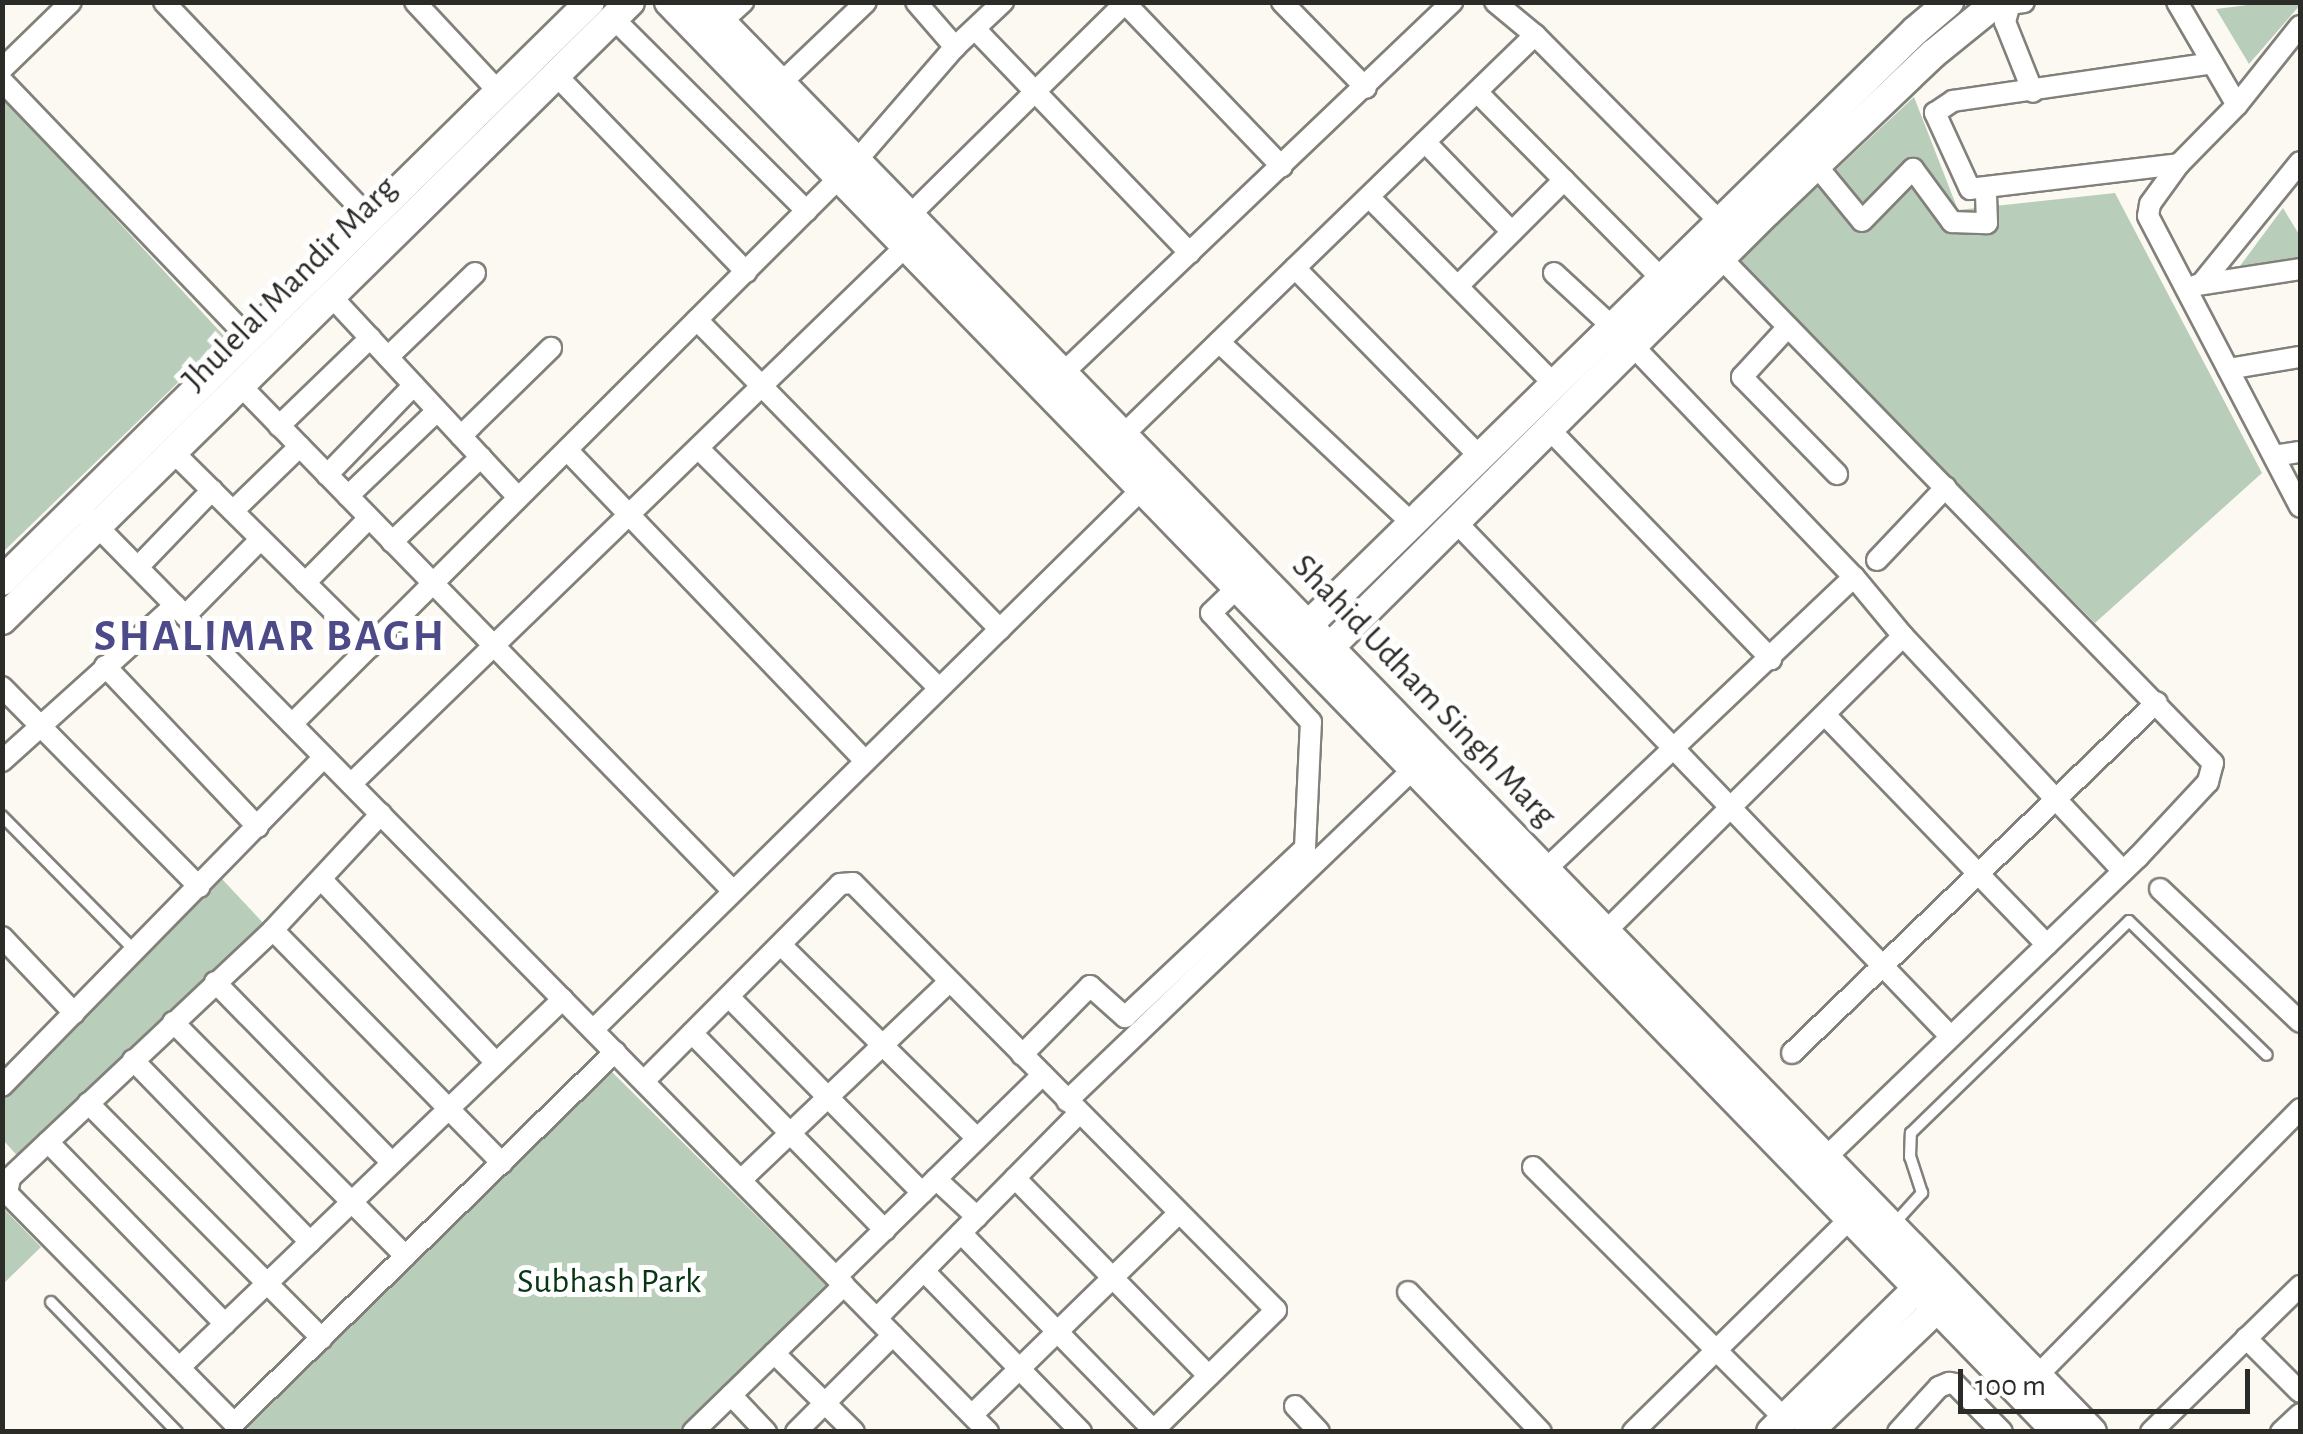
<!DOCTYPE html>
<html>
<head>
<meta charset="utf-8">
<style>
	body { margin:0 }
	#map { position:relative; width:2303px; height:1434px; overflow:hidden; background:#fbf9f2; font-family:"Alegreya Sans",sans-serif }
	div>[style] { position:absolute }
	.green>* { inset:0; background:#b8cdba }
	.roads { filter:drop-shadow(2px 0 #82807a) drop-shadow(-2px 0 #82807a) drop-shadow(0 2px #82807a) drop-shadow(0 -2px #82807a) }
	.lane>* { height:10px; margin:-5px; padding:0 5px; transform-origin:5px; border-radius:5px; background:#fff }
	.street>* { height:20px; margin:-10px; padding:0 10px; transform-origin:10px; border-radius:10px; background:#fff }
	.secondary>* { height:28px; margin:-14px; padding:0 14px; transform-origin:14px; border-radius:14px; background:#fff }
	span { translate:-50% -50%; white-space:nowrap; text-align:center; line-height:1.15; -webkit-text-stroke:10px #fff; paint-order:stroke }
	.street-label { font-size:35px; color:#2b2b28 }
	.park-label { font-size:35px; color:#083514 }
	.district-label { font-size:45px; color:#4c4a88; font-weight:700; letter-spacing:2.5px }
	.frame { position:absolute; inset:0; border:5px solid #2b2b28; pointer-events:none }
	.scale { position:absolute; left:1958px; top:1369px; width:292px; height:45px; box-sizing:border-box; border:5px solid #2b2b28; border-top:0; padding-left:12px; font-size:30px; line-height:35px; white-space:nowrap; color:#2b2b28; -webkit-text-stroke:8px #fff; paint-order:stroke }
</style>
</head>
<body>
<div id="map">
	<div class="green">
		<i style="clip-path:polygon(2272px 2px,2300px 5px,2249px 64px,2216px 9px)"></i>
		<i style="clip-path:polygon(3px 97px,225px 337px,3px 552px)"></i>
		<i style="clip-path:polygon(1914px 97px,1958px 210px,2115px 193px,2262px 473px,2095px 623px,1738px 261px)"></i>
		<i style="clip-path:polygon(2283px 208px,2300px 236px,2300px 261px,2237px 270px)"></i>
		<i style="clip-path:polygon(222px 879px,267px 927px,23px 1162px,3px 1140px,3px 1092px)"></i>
		<i style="clip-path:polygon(611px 1071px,828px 1287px,678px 1431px,253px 1432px,247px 1428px)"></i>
		<i style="clip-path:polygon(3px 1208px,41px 1247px,3px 1284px)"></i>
	</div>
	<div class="roads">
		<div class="lane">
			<i style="left:2px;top:816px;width:190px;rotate:45.4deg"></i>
			<i style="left:1892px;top:1226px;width:45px;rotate:-47.7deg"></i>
			<i style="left:1922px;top:1193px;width:38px;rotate:-108deg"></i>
			<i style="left:1910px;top:1157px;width:24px;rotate:-88deg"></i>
			<i style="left:1911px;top:1133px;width:304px;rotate:-44.2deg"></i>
			<i style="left:2129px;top:921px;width:192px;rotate:44.2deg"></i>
			<i style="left:51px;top:1302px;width:181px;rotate:45.9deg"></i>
		</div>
		<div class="street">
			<i style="left:164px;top:2px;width:300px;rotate:46.4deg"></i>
			<i style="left:415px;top:2px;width:123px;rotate:47deg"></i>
			<i style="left:916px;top:2px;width:60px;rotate:49.1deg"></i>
			<i style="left:1124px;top:2px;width:228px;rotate:46.2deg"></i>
			<i style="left:1282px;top:2px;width:120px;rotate:45.7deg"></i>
			<i style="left:1495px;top:2px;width:52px;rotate:39.5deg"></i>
			<i style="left:2024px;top:2px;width:14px;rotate:172deg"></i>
			<i style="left:2010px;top:4px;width:19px;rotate:106deg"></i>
			<i style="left:2005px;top:22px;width:75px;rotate:68.2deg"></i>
			<i style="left:2177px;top:2px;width:119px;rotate:59.8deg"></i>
			<i style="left:614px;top:19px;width:272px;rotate:44.9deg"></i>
			<i style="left:721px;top:22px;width:30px;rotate:-42deg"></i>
			<i style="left:2300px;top:26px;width:101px;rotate:128.6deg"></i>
			<i style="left:2237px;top:105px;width:83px;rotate:134.5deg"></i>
			<i style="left:2179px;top:164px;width:49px;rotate:125.9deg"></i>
			<i style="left:2150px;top:204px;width:12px;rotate:99deg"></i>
			<i style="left:2148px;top:216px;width:328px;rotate:62.4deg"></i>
			<i style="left:976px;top:30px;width:309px;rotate:46.2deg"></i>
			<i style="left:2px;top:69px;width:96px;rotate:-44.2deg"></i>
			<i style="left:556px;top:75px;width:274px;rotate:46deg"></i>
			<i style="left:2px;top:81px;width:357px;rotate:46.2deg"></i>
			<i style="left:781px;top:83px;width:117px;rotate:-43.6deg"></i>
			<i style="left:1477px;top:92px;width:263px;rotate:45.3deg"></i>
			<i style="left:1425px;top:142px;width:125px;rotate:46deg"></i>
			<i style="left:2179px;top:164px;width:210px;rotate:173.2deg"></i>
			<i style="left:1970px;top:189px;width:84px;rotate:-114.7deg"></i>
			<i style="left:1935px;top:113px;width:22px;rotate:-34deg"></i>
			<i style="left:1953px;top:101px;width:262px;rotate:-8.3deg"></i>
			<i style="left:1816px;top:165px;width:72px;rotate:50.6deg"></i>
			<i style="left:1862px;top:221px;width:73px;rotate:-45.6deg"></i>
			<i style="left:1913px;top:169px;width:66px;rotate:53.7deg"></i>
			<i style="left:1952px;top:222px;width:35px;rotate:2deg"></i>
			<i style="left:1987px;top:223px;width:34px;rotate:-92deg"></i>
			<i style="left:1369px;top:197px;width:263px;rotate:45.3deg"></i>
			<i style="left:910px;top:215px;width:303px;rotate:-44.6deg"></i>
			<i style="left:1721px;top:258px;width:705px;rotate:45.75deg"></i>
			<i style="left:2213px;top:763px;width:20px;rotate:105deg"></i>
			<i style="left:2208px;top:782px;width:103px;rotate:133deg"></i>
			<i style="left:2138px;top:857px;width:446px;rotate:136.1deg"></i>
			<i style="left:1295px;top:268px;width:264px;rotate:45.6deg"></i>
			<i style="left:1554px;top:273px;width:108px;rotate:42.7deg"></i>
			<i style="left:1633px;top:346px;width:320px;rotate:46.3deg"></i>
			<i style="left:1854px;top:577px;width:77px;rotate:50.3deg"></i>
			<i style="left:1903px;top:636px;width:322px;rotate:46.9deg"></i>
			<i style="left:2201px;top:284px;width:157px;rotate:-50.9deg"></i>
			<i style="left:2197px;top:285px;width:104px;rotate:-8.8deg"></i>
			<i style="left:1458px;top:286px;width:150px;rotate:-45deg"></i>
			<i style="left:331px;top:296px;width:275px;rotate:47.1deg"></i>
			<i style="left:697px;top:320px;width:433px;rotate:45.6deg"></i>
			<i style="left:1788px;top:327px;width:68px;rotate:132.6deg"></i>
			<i style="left:1742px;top:377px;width:136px;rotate:45.6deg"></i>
			<i style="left:1219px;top:342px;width:265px;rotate:43.2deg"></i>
			<i style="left:388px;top:357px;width:121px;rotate:-44deg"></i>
			<i style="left:2228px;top:369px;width:73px;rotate:-9.5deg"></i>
			<i style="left:1063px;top:373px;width:538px;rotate:-43.64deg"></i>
			<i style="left:240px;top:385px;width:706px;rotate:45.75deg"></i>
			<i style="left:279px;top:426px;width:127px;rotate:-44deg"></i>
			<i style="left:1549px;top:429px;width:320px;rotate:46deg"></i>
			<i style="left:1123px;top:435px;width:574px;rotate:-44.15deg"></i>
			<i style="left:1535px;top:35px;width:263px;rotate:45.3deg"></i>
			<i style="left:461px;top:436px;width:126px;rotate:-44.4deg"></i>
			<i style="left:698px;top:448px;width:340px;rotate:44.9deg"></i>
			<i style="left:567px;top:450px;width:431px;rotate:46.2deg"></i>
			<i style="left:173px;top:452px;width:277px;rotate:44.7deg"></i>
			<i style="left:2274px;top:456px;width:26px;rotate:-9deg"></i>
			<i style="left:327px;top:475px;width:125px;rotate:-46deg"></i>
			<i style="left:348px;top:496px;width:123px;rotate:-43.7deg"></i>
			<i style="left:233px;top:511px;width:93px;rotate:-44.1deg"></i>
			<i style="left:90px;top:519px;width:1281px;rotate:45.47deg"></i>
			<i style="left:1456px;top:522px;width:714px;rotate:46.13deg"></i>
			<i style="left:392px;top:542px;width:123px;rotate:-43.7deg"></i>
			<i style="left:1877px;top:560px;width:100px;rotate:-46.6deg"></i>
			<i style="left:138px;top:567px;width:107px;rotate:-46.1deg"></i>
			<i style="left:305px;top:583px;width:91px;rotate:-45.4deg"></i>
			<i style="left:185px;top:616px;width:108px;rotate:-45.4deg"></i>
			<i style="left:105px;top:666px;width:222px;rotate:46.5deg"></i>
			<i style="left:2px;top:687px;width:281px;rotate:45.4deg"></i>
			<i style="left:1826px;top:716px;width:318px;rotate:46deg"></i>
			<i style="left:292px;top:724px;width:798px;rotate:-44.95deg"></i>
			<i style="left:857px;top:160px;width:150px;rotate:-49.1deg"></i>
			<i style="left:955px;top:47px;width:66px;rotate:-43.2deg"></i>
			<i style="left:2px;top:761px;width:233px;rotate:-42deg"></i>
			<i style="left:351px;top:784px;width:773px;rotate:-44.11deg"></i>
			<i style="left:381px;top:814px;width:158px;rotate:133deg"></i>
			<i style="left:273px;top:930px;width:361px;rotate:136.7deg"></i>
			<i style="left:10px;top:1178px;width:15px;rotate:101deg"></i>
			<i style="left:7px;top:1193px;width:323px;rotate:45.4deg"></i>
			<i style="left:234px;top:1423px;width:532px;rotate:-44.24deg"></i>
			<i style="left:1545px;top:870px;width:426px;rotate:-43.5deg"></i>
			<i style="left:321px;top:879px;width:254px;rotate:46.4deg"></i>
			<i style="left:2160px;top:889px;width:193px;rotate:43.5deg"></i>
			<i style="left:273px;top:930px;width:327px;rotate:45.5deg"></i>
			<i style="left:1605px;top:932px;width:420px;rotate:-44.8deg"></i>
			<i style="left:2px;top:937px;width:105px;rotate:46.5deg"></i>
			<i style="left:781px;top:945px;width:275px;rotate:44.6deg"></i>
			<i style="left:215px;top:982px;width:253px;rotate:45.6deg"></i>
			<i style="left:729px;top:997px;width:275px;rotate:45.4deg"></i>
			<i style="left:173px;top:1022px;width:330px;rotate:45.2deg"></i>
			<i style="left:593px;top:1030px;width:771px;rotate:-44.58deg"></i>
			<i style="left:692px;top:1033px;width:276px;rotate:45.6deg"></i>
			<i style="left:1792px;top:1053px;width:506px;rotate:-43.88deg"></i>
			<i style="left:1022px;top:1055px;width:97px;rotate:-45.4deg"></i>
			<i style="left:1090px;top:986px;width:47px;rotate:41.5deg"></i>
			<i style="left:1125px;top:1017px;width:247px;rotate:-43.2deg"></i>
			<i style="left:1305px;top:848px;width:126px;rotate:-87.3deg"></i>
			<i style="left:1311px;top:722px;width:148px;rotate:-132.5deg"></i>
			<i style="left:1211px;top:613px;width:36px;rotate:-44deg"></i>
			<i style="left:133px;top:1060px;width:254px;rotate:45.8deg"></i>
			<i style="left:644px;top:1081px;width:278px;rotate:-45.1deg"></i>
			<i style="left:840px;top:884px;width:13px;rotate:-4deg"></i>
			<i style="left:853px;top:883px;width:601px;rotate:45.27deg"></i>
			<i style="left:1276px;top:1310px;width:174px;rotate:135.5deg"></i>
			<i style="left:2px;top:1086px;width:460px;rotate:-45.6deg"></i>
			<i style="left:1067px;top:1101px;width:480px;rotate:-43.8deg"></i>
			<i style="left:88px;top:1103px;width:332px;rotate:45.2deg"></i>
			<i style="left:48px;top:1142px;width:254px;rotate:45.8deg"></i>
			<i style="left:1533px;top:1167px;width:355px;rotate:45deg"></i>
			<i style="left:1015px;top:1178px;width:277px;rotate:45.6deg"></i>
			<i style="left:936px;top:1179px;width:56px;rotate:42.8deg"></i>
			<i style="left:741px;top:1180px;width:287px;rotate:-43.6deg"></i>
			<i style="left:961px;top:1233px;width:275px;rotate:45.7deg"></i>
			<i style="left:924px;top:1271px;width:225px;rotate:45.7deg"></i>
			<i style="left:836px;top:1277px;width:289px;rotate:-44.4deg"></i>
			<i style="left:1408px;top:1292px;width:193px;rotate:46.5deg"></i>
			<i style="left:877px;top:1318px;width:288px;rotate:-45.4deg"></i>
			<i style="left:2246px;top:1338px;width:76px;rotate:45deg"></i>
			<i style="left:774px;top:1353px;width:112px;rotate:44.6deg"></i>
			<i style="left:180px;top:1367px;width:531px;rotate:-43.86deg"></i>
			<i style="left:2037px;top:1376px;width:375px;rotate:-45.4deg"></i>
			<i style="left:731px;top:1395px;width:51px;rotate:46.6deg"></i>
			<i style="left:1295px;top:1406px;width:35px;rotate:47deg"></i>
			<i style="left:972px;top:1415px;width:289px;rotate:-44.3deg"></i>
			<i style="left:693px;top:1432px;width:211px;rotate:-44.2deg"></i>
			<i style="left:796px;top:1432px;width:137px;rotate:-45deg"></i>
			<i style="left:1633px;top:1432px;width:304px;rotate:-44.5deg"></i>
			<i style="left:1898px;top:1432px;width:61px;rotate:-47.7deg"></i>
			<i style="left:1939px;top:1387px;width:11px;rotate:-22deg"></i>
			<i style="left:1949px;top:1383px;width:6px;rotate:9deg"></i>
			<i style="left:1955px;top:1384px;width:67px;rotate:45.6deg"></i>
			<i style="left:2151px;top:1432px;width:209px;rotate:-44.4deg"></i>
			<i style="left:2281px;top:1432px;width:26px;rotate:-43deg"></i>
		</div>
		<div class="secondary">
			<i style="left:669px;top:2px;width:1993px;rotate:45.85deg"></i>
			<i style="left:702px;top:2px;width:1994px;rotate:45.81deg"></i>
			<i style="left:2px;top:581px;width:825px;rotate:-44.56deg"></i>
			<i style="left:2px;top:620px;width:881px;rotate:-44.54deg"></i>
			<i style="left:1295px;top:638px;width:868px;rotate:-44.39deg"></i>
			<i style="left:1915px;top:31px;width:45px;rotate:-40.5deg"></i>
			<i style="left:1319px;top:658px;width:632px;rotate:-44.87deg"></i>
			<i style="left:1767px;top:212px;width:229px;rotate:-43.6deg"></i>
			<i style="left:1933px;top:54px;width:82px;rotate:-39.1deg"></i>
			<i style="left:1771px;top:1432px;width:224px;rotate:-44.5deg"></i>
			<i style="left:1808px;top:1432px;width:197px;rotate:-43.8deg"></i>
		</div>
	</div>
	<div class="street-label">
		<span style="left:290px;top:284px;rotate:-45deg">Jhulelal Mandir Marg</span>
		<span style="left:1424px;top:691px;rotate:46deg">Shahid Udham Singh Marg</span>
	</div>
	<div class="park-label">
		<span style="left:609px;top:1282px">Subhash Park</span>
	</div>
	<div class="district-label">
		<span style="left:270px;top:637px">SHALIMAR BAGH</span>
	</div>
	<div class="frame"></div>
	<div class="scale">100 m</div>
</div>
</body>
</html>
